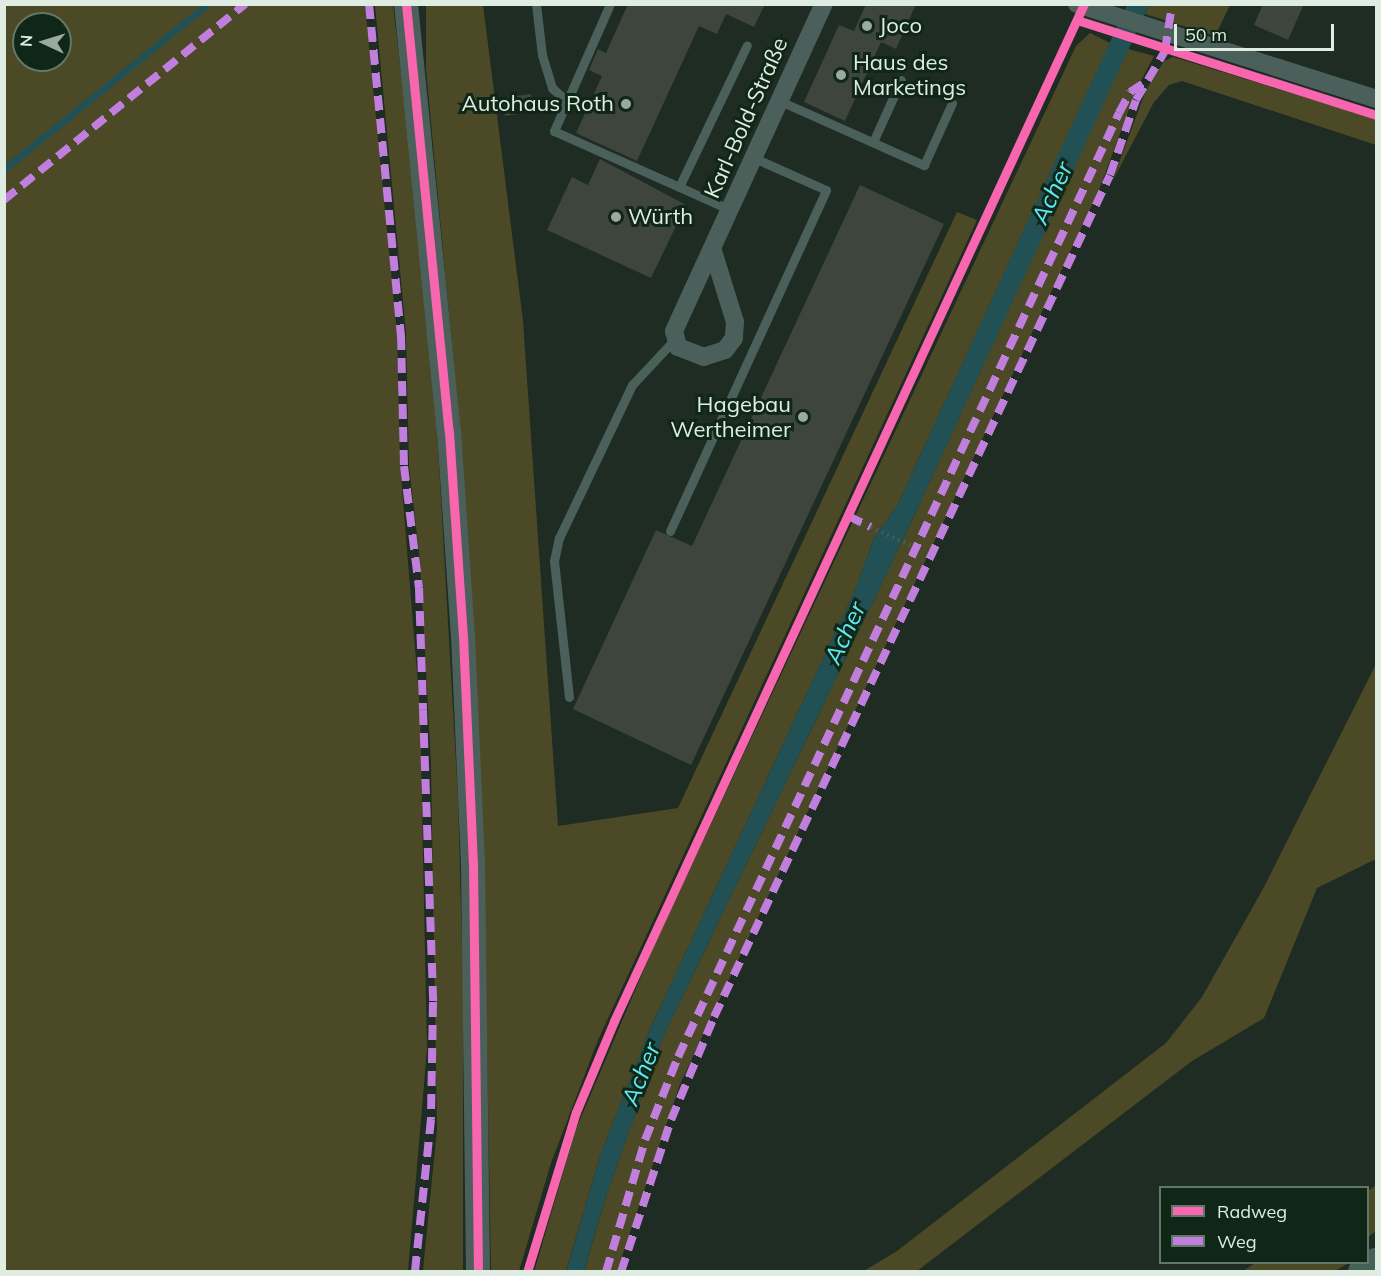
<!DOCTYPE html>
<html>
<head>
<meta charset="utf-8">
<style>
	body { margin:0 }
	#map { position:relative; width:1381px; height:1276px; overflow:hidden; background:#1f2c23; font-family:Mulish,sans-serif }
	div>[style] { position:absolute }
	.green>* { inset:0; background:#4c4a26 }
	.water>* { inset:0; background:#215154 }
	.stream>* { height:7px; margin:-3.5px; padding:0 3.5px; transform-origin:3.5px; border-radius:3.5px; background:#215154 }
	.building>* { inset:0; background:#3d453c }
	.path>* { height:4px; margin-top:-2px; transform-origin:0; background:repeating-linear-gradient(90deg,#4f5e59 0 1.5px,transparent 0 6px) }
	.service>* { height:9px; margin:-4.5px; padding:0 4.5px; transform-origin:4.5px; border-radius:4.5px; background:#4c605b }
	.minor>* { height:18px; margin:-9px; padding:0 9px; transform-origin:9px; border-radius:9px; background:#4c605b }
	.tertiary>* { height:24px; margin:-12px; padding:0 12px; transform-origin:12px; border-radius:12px; background:#4c605b }
	.primary>* { height:30px; margin:-15px; padding:0 15px; transform-origin:15px; border-radius:15px; background:#46615a }
	.quiet>* { height:8px; margin-top:-4px; transform-origin:0; background:repeating-linear-gradient(90deg,#c07fdc 0 15px,transparent 0 23px) }
	.cycleway>* { height:9px; margin:-4.5px; padding:0 4.5px; transform-origin:4.5px; border-radius:4.5px; background:#f766af }
	.dots>* { width:16px; height:16px; translate:-50% -50%; box-sizing:border-box; border:3px solid #102718; border-radius:50% }
	span { translate:-50% -50%; white-space:nowrap; text-align:center; line-height:1.15; -webkit-text-stroke:6px #102718; paint-order:stroke }
	.poi-label { font-size:22px; color:#deece2 }
	.left { translate:0 -50%; text-align:left }
	.right { translate:-100% -50%; text-align:right }
	.street-label { font-size:22px; color:#deece2 }
	.water-label { font-size:24px; color:#5ceaf5; font-style:italic }
	.frame { position:absolute; inset:0; border:6px solid #deece2; pointer-events:none }
	.legend { position:absolute; left:1159px; top:1186px; width:210px; height:78px; box-sizing:border-box; background:#102718; border:2px solid #627669; margin:0; padding:8px 10px; list-style:none; font-size:18px; color:#deece2 }
	.legend li { display:flex; align-items:center; gap:12px; height:30px }
	.legend b { width:30px; border:2px solid #627669 }
	.north { position:absolute; left:12px; top:12px; width:60px; height:60px; box-sizing:border-box; background:#102718; border:2px solid #627669; border-radius:50%; rotate:274deg; font-size:16px; font-weight:700; line-height:24px; text-align:center; color:#deece2 }
	.north::after { content:''; display:block; margin:auto; width:21px; height:27px; background:#9ba99f; clip-path:polygon(50% 0,100% 100%,50% 72%,0 100%) }
	.scale { position:absolute; left:1174px; top:24px; width:160px; height:27px; box-sizing:border-box; border:3px solid #deece2; border-top:0; padding-left:8px; font-size:18px; line-height:21px; white-space:nowrap; color:#deece2; -webkit-text-stroke:4px #102718; paint-order:stroke }
</style>
</head>
<body>
<div id="map">
	<div class="green">
		<i style="clip-path:polygon(evenodd,4px 5px,365px 5px,397px 334px,400px 463px,420px 710px,427px 1049px,408px 1271px,5px 1271px,4px 5px,24px 24px,60px 24px,60px 60px,24px 60px,24px 24px)"></i>
		<i style="clip-path:polygon(375px 5px,393px 5px,422px 252px,438px 447px,458px 798px,463px 984px,463px 1271px,423px 1270px,437px 1129px,431px 763px,420px 561px,409px 466px,406px 333px)"></i>
		<i style="clip-path:polygon(426px 5px,483px 5px,523px 321px,558px 826px,678px 808px,957px 212px,977px 220px,598px 1040px,551px 1163px,519px 1271px,491px 1271px,485px 930px,459px 421px,426px 69px)"></i>
		<i style="clip-path:polygon(1149px 5px,1230px 5px,1215px 36px,1145px 14px)"></i>
		<i style="clip-path:polygon(1090px 33px,1110px 43px,897px 506px,874px 538px,856px 588px,649px 1031px,600px 1156px,566px 1271px,534px 1272px,576px 1129px,657px 939px,1076px 46px)"></i>
		<i style="clip-path:polygon(1128px 49px,1154px 56px,1137px 88px,1099px 190px,680px 1084px,617px 1271px,584px 1272px,607px 1193px,663px 1037px,908px 529px)"></i>
		<i style="clip-path:polygon(1173px 57px,1376px 119px,1376px 145px,1182px 81px,1169px 85px,1154px 102px,1112px 182px,1146px 90px,1164px 61px)"></i>
		<i style="clip-path:polygon(1376px 664px,1376px 859px,1317px 888px,1264px 1018px,1192px 1061px,917px 1271px,864px 1271px,897px 1251px,1166px 1043px,1202px 997px,1263px 889px)"></i>
		<i style="clip-path:polygon(1376px 1185px,1376px 1231px,1368px 1237px,1368px 1191px)"></i>
		<i style="clip-path:polygon(1257px 1262px,1325px 1263px,1349px 1263px,1335px 1271px,1243px 1271px)"></i>
	</div>
	<div class="water">
		<i style="clip-path:polygon(1127px 5px,1149px 5px,908px 529px,663px 1037px,607px 1193px,584px 1271px,566px 1272px,600px 1156px,649px 1031px,856px 588px,874px 538px,897px 506px)"></i>
	</div>
	<div class="stream">
		<i style="left:4px;top:169px;width:262px;rotate:-39deg"></i>
	</div>
	<div class="building">
		<i style="clip-path:polygon(628px 4px,765px 4px,754px 27px,726px 14px,717px 34px,699px 26px,637px 161px,576px 133px,602px 76px,589px 70px,598px 49px,606px 53px)"></i>
		<i style="clip-path:polygon(866px 4px,916px 4px,896px 49px,881px 42px,845px 121px,804px 102px,839px 25px,854px 31px)"></i>
		<i style="clip-path:polygon(1263px 4px,1304px 4px,1288px 40px,1254px 25px)"></i>
		<i style="clip-path:polygon(531px 94px,533px 112px,505px 116px,502px 98px)"></i>
		<i style="clip-path:polygon(600px 159px,686px 205px,651px 278px,547px 230px,572px 177px,588px 185px)"></i>
		<i style="clip-path:polygon(860px 185px,944px 224px,691px 765px,573px 709px,656px 530px,692px 546px)"></i>
	</div>
	<div class="path">
		<i style="left:871px;top:527px;width:50px;rotate:25deg"></i>
	</div>
	<div class="service">
		<i style="left:536px;top:4px;width:51px;rotate:83.3deg"></i>
		<i style="left:542px;top:55px;width:34px;rotate:73deg"></i>
		<i style="left:552px;top:88px;width:20px;rotate:41deg"></i>
		<i style="left:610px;top:4px;width:139px;rotate:113.8deg"></i>
		<i style="left:554px;top:131px;width:194px;rotate:24.1deg"></i>
		<i style="left:780px;top:101px;width:158px;rotate:24deg"></i>
		<i style="left:924px;top:165px;width:68px;rotate:-65.7deg"></i>
		<i style="left:873px;top:142px;width:68px;rotate:-65.7deg"></i>
		<i style="left:679px;top:187px;width:157px;rotate:-64.4deg"></i>
		<i style="left:670px;top:531px;width:375px;rotate:-65.4deg"></i>
		<i style="left:826px;top:190px;width:79px;rotate:-156deg"></i>
		<i style="left:569px;top:697px;width:137px;rotate:-96.3deg"></i>
		<i style="left:554px;top:561px;width:24px;rotate:-78deg"></i>
		<i style="left:559px;top:538px;width:170px;rotate:-64.5deg"></i>
		<i style="left:632px;top:385px;width:64px;rotate:-46.9deg"></i>
	</div>
	<div class="minor">
		<i style="left:1077px;top:4px;width:314px;rotate:17.6deg"></i>
		<i style="left:713px;top:251px;width:74px;rotate:72.8deg"></i>
		<i style="left:735px;top:322px;width:16px;rotate:94deg"></i>
		<i style="left:734px;top:338px;width:15px;rotate:127deg"></i>
		<i style="left:725px;top:350px;width:22px;rotate:162deg"></i>
		<i style="left:704px;top:357px;width:28px;rotate:-159deg"></i>
		<i style="left:678px;top:347px;width:16px;rotate:-104deg"></i>
		<i style="left:674px;top:331px;width:360px;rotate:-65.4deg"></i>
	</div>
	<div class="tertiary">
		<i style="left:406px;top:4px;width:430px;rotate:84.3deg"></i>
		<i style="left:449px;top:432px;width:204px;rotate:86.1deg"></i>
		<i style="left:463px;top:636px;width:228px;rotate:87.5deg"></i>
		<i style="left:473px;top:864px;width:408px;rotate:89.3deg"></i>
	</div>
	<div class="primary">
		<i style="left:1363px;top:1272px;width:16px;rotate:-35deg"></i>
	</div>
	<div class="quiet">
		<i style="left:369px;top:4px;width:333px;rotate:84.5deg"></i>
		<i style="left:401px;top:335px;width:131px;rotate:88.7deg"></i>
		<i style="left:404px;top:466px;width:123px;rotate:83deg"></i>
		<i style="left:419px;top:588px;width:122px;rotate:88.1deg"></i>
		<i style="left:423px;top:710px;width:292px;rotate:88deg"></i>
		<i style="left:433px;top:1002px;width:117px;rotate:91deg"></i>
		<i style="left:431px;top:1119px;width:154px;rotate:96deg"></i>
		<i style="left:4px;top:200px;width:311px;rotate:-39.1deg"></i>
		<i style="left:848px;top:516px;width:25px;rotate:26deg"></i>
		<i style="left:606px;top:1272px;width:138px;rotate:-73.5deg"></i>
		<i style="left:645px;top:1140px;width:89px;rotate:-68.3deg"></i>
		<i style="left:678px;top:1057px;width:1042px;rotate:-64.96deg"></i>
		<i style="left:1119px;top:113px;width:24px;rotate:-62deg"></i>
		<i style="left:1130px;top:92px;width:17px;rotate:-33deg"></i>
		<i style="left:621px;top:1272px;width:160px;rotate:-71.8deg"></i>
		<i style="left:671px;top:1120px;width:112px;rotate:-67.3deg"></i>
		<i style="left:714px;top:1017px;width:930px;rotate:-64.81deg"></i>
		<i style="left:1110px;top:175px;width:79px;rotate:-70.9deg"></i>
		<i style="left:1136px;top:100px;width:57px;rotate:-59.4deg"></i>
		<i style="left:1165px;top:51px;width:48px;rotate:-81.5deg"></i>
	</div>
	<div class="cycleway">
		<i style="left:406px;top:4px;width:430px;rotate:84.3deg"></i>
		<i style="left:449px;top:432px;width:204px;rotate:86.1deg"></i>
		<i style="left:463px;top:636px;width:228px;rotate:87.5deg"></i>
		<i style="left:473px;top:864px;width:408px;rotate:89.3deg"></i>
		<i style="left:1077px;top:20px;width:314px;rotate:17.6deg"></i>
		<i style="left:527px;top:1272px;width:167px;rotate:-73deg"></i>
		<i style="left:576px;top:1112px;width:99px;rotate:-67.3deg"></i>
		<i style="left:614px;top:1021px;width:1120px;rotate:-65.2deg"></i>
	</div>
	<div class="dots">
		<i style="left:867px;top:26px;background:#9ba99f"></i>
		<i style="left:841px;top:75px;background:#9ba99f"></i>
		<i style="left:626px;top:104px;background:#9ba99f"></i>
		<i style="left:616px;top:217px;background:#9ba99f"></i>
		<i style="left:803px;top:417px;background:#9ba99f"></i>
	</div>
	<div class="poi-label">
		<span class="left" style="left:879px;top:26px">Joco</span>
		<span class="left" style="left:853px;top:75px">Haus des<br>Marketings</span>
		<span class="right" style="left:614px;top:104px">Autohaus Roth</span>
		<span class="left" style="left:628px;top:217px">Würth</span>
		<span class="right" style="left:791px;top:417px">Hagebau<br>Wertheimer</span>
	</div>
	<div class="street-label">
		<span style="left:746px;top:118px;rotate:-66deg">Karl-Bold-Straße</span>
	</div>
	<div class="water-label">
		<span style="left:1052px;top:193px;rotate:-65deg">Acher</span>
		<span style="left:845px;top:633px;rotate:-65deg">Acher</span>
		<span style="left:641px;top:1074px;rotate:-68deg">Acher</span>
	</div>
	<div class="frame"></div>
	<ul class="legend">
	<li><b style="height:8px;background:#f766af"></b>Radweg</li>
	<li><b style="height:8px;background:#c07fdc"></b>Weg</li>
	</ul>
	<div class="north">N</div>
	<div class="scale">50 m</div>
</div>
</body>
</html>
